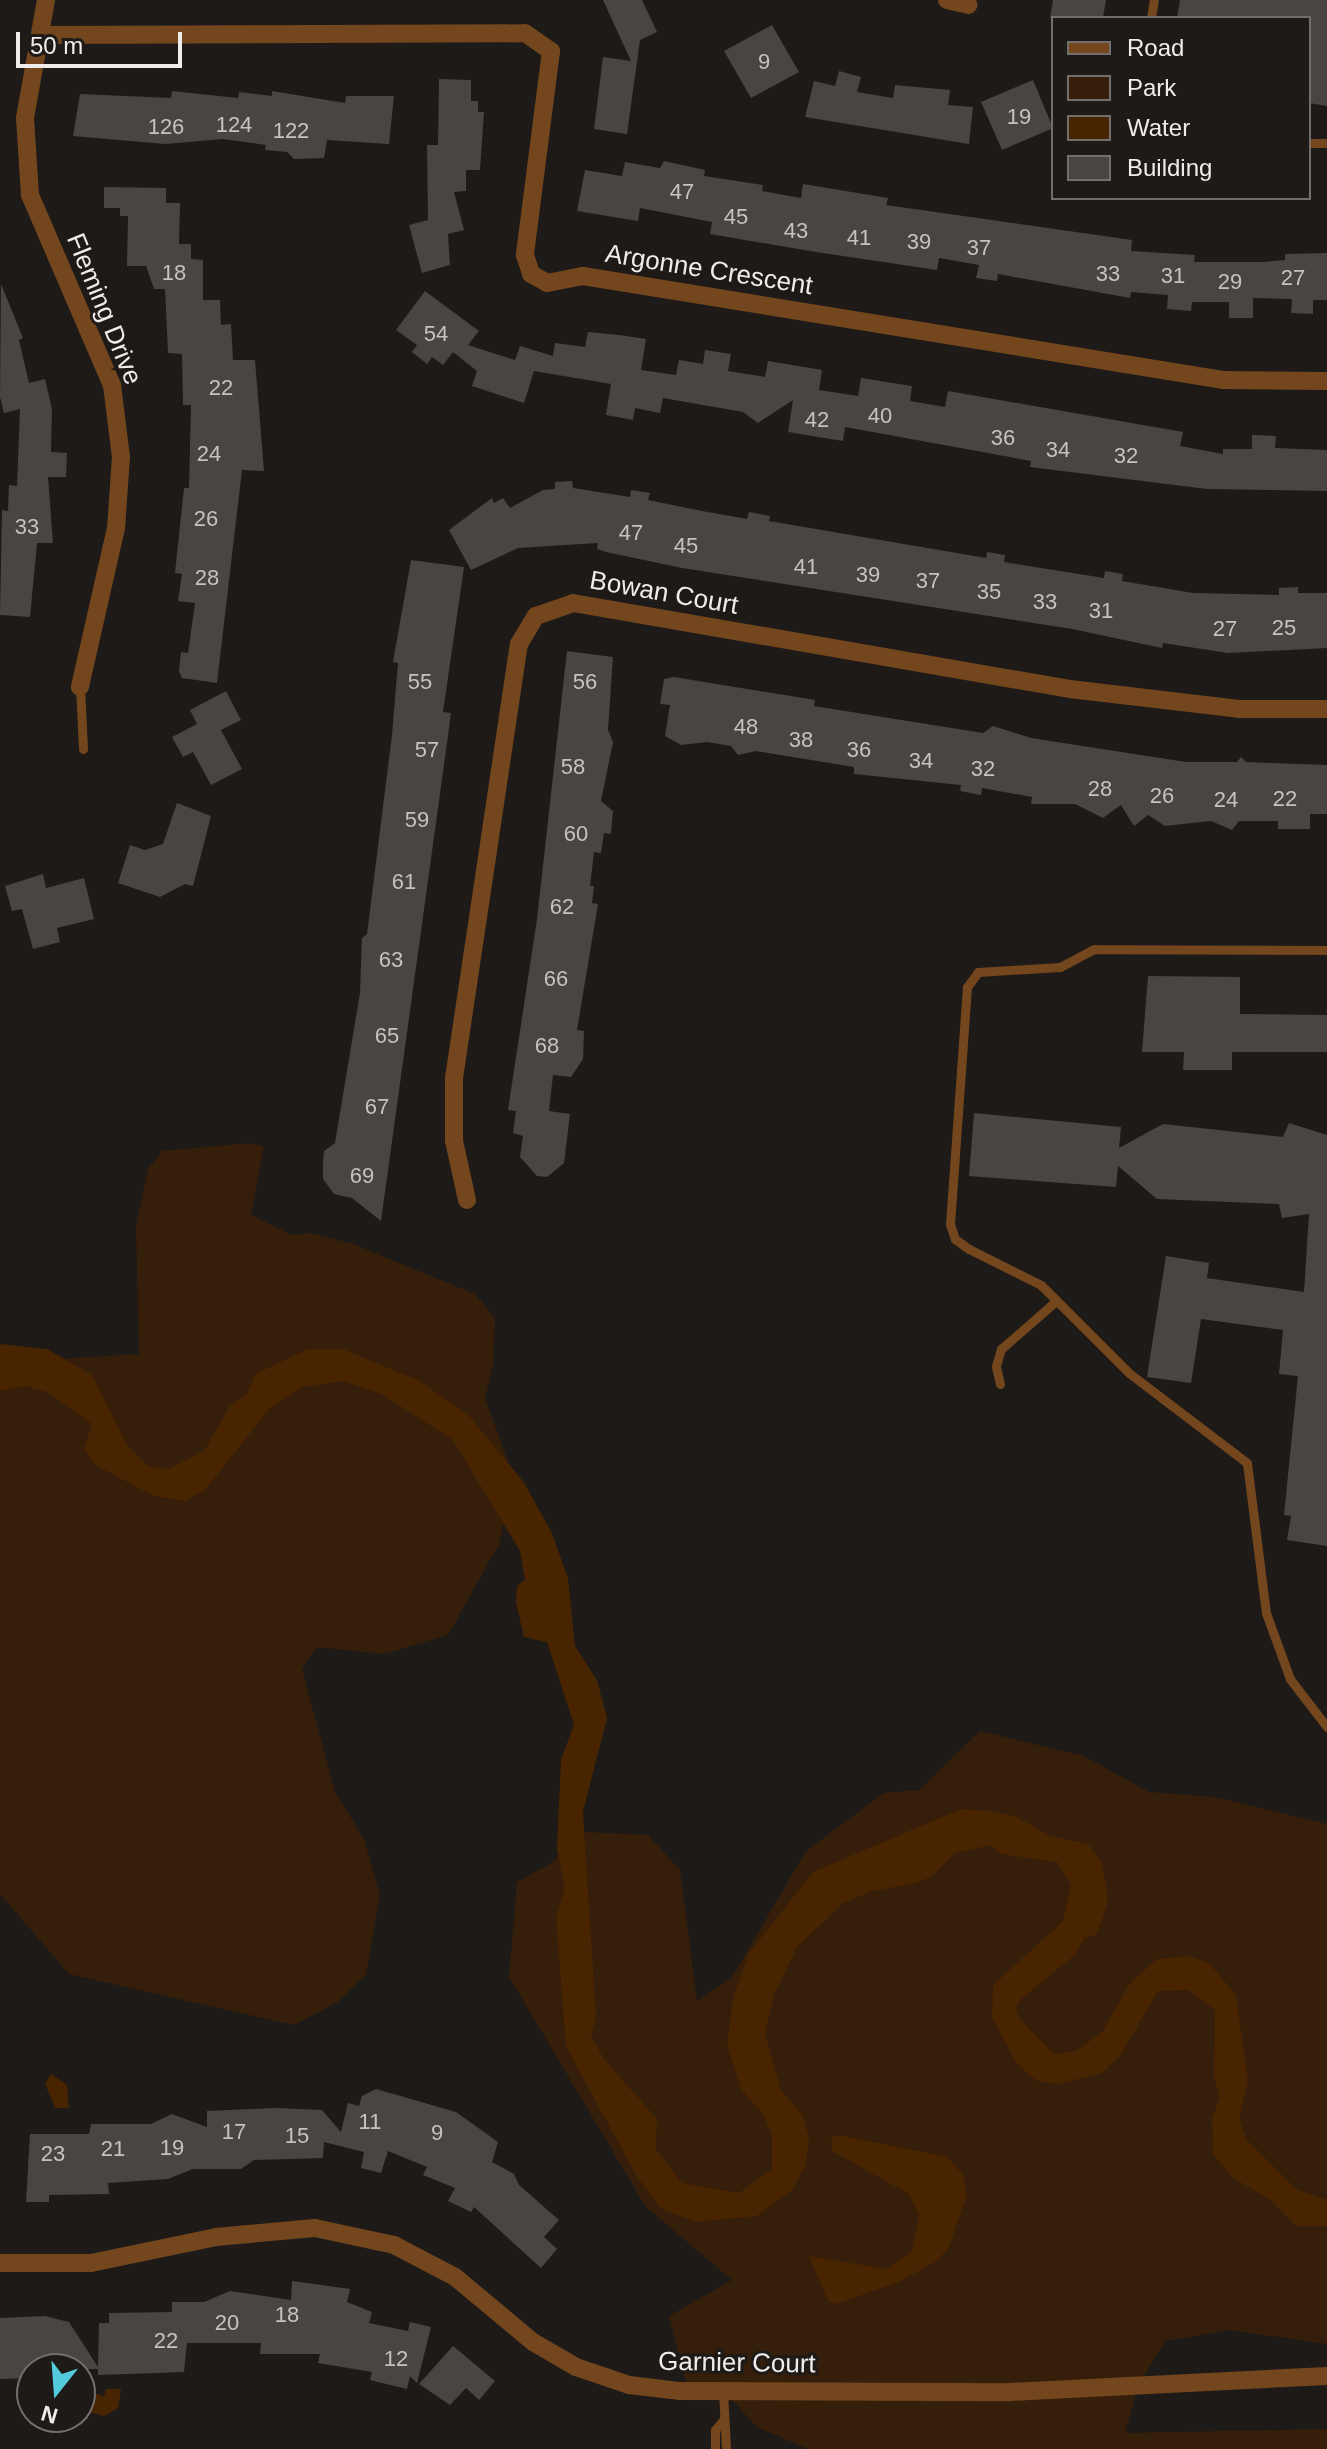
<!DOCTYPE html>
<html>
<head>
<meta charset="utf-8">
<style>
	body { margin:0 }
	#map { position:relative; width:1327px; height:2449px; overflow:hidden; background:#1e1a17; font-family:Helvetica,sans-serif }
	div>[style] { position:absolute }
	.green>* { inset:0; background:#351e0a }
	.water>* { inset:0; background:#482400 }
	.building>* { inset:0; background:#494541 }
	.lane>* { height:9px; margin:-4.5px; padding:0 4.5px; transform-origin:4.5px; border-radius:4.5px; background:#73461e }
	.street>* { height:18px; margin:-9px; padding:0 9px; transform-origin:9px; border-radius:9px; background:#73461e }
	span { translate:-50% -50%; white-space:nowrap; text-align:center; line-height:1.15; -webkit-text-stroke:6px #1e1a17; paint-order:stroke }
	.number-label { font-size:22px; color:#c6c2c0 }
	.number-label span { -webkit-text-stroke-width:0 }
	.street-label { font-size:26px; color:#efecea }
	.legend { position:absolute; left:1051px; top:16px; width:260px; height:184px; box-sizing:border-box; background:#1e1a17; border:2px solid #726e6b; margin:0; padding:10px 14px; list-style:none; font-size:24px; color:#efecea }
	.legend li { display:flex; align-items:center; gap:16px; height:40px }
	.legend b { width:40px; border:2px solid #726e6b }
	.north { position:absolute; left:16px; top:2353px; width:80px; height:80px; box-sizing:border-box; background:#1e1a17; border:2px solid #726e6b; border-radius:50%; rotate:197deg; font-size:22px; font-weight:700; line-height:32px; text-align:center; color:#efecea }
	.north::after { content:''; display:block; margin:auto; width:28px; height:36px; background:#54cadd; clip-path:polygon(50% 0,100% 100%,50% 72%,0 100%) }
	.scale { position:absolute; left:16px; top:32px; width:166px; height:36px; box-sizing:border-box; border:4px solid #efecea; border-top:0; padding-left:10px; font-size:24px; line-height:28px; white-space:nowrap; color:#efecea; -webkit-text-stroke:6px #1e1a17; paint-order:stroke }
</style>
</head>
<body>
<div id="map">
	<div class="green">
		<i style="clip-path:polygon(250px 1143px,264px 1146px,251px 1215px,292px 1235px,311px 1233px,353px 1244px,475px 1294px,495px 1318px,493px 1365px,485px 1398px,515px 1481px,499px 1544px,448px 1635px,384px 1654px,316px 1647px,302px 1669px,335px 1792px,364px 1839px,380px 1895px,366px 1974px,338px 2002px,294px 2025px,69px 1974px,0 1894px,0 1368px,8px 1362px,139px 1354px,136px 1226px,148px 1169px,162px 1151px)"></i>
		<i style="clip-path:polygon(980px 1731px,1084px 1756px,1149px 1792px,1215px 1797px,1327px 1824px,1327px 2344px,1229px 2330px,1165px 2341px,1138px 2386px,1125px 2433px,1327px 2429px,1327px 2449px,808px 2449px,757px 2427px,733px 2401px,689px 2393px,669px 2316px,732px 2280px,646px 2207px,509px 1977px,517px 1882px,550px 1864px,585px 1832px,648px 1835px,680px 1870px,697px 2001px,732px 1977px,806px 1851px,884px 1793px,919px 1790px)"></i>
	</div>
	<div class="water">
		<i style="clip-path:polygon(0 1344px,47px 1349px,92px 1375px,127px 1445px,148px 1466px,168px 1469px,204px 1451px,230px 1406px,247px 1394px,255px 1374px,308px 1349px,343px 1349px,420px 1381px,469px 1416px,523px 1481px,551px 1531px,568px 1578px,575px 1646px,597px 1680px,607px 1718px,583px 1812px,596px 2016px,591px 2036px,604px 2059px,657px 2119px,656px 2149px,682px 2183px,739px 2193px,772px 2169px,772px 2135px,763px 2114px,741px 2089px,727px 2045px,733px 1998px,749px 1953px,813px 1872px,961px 1809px,989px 1811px,1015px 1816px,1050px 1836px,1088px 1844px,1101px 1861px,1106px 1883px,1108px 1903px,1097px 1934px,1084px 1939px,1075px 1955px,1021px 1999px,1016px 2008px,1019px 2018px,1054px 2054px,1076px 2051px,1102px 2032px,1131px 1982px,1157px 1959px,1189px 1956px,1209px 1963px,1236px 1995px,1248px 2081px,1239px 2120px,1247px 2140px,1297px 2190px,1327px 2200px,1327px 2226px,1296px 2226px,1272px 2201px,1233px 2178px,1213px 2154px,1212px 2118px,1220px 2097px,1214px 2078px,1215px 2010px,1188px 1990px,1158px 1991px,1120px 2056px,1102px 2073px,1059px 2084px,1037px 2081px,1016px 2063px,992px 2017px,993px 1985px,1063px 1921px,1071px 1885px,1057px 1862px,1001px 1854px,991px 1845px,955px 1853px,931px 1877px,913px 1884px,872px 1891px,842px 1904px,797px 1947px,774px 1995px,765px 2034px,781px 2090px,802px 2114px,809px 2137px,806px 2165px,791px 2191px,757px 2216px,695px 2222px,660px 2208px,636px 2175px,566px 2047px,556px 1918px,565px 1888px,557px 1849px,561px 1759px,574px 1725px,547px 1642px,524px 1637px,516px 1602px,517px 1586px,525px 1580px,520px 1551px,453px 1440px,383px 1395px,343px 1381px,303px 1387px,270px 1408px,205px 1490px,185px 1501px,154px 1496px,95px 1465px,84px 1449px,92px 1424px,47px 1392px,25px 1386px,0 1391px)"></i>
		<i style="clip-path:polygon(51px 2074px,67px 2085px,69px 2108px,55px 2108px,45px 2084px)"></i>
		<i style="clip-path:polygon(838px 2135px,948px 2157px,963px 2175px,967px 2195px,949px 2247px,938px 2260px,899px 2282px,836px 2304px,828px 2301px,809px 2256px,887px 2269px,912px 2251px,919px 2215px,909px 2194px,832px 2151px,831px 2138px)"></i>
		<i style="clip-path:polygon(106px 2389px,121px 2389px,118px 2408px,104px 2416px,86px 2411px,84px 2396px,92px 2392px,104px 2397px)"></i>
	</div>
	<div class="building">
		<i style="clip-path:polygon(603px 0,642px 0,657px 32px,640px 40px,627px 134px,594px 129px,603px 57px,631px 61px)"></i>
		<i style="clip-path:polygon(1053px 0,1106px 0,1103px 18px,1050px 18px)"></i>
		<i style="clip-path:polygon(1180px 0,1327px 0,1327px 106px,1309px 103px,1309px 18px,1177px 18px)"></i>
		<i style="clip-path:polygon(772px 25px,799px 72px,751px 98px,724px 51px)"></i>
		<i style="clip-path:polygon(839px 71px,861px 77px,857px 92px,893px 98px,895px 85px,950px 90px,948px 105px,973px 107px,969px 144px,805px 117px,814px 81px,835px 86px)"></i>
		<i style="clip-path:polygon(439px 79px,471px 80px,471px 101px,478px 101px,478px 112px,484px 112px,480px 170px,466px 170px,466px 191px,454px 192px,464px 230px,448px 234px,450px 265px,422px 273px,409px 225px,428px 220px,427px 145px,438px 145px)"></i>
		<i style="clip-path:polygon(1033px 80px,1053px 128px,1002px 150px,981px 102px)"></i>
		<i style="clip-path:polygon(172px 91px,238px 98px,239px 92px,272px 96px,272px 91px,345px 103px,346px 96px,394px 96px,389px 144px,327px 140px,324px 158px,294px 159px,287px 152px,265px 150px,266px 145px,223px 139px,165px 144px,73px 136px,80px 94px,171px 98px)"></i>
		<i style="clip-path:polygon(664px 161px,705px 170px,704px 176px,763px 185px,762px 191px,801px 198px,803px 184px,888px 198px,886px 205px,1132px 240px,1131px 251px,1195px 255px,1194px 262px,1263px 262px,1285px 260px,1285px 254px,1327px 253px,1327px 300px,1313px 300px,1313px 314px,1291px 313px,1292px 299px,1253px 298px,1253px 318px,1229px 318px,1229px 302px,1192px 302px,1191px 311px,1167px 309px,1168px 295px,1131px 292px,1130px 298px,998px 274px,997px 281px,976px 278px,979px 265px,939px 258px,937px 270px,816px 252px,710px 234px,712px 222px,640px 208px,638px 221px,577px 211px,585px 170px,622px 176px,625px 162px,660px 168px)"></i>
		<i style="clip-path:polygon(104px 187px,166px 188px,166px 203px,180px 203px,179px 244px,191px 244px,191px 259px,203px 260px,203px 300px,220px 300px,221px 325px,231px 324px,233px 360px,255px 360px,264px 471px,242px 470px,217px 683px,182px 678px,179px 671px,181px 652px,188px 653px,195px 603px,178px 601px,182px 574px,175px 573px,184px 488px,189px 488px,191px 405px,183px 405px,182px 354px,168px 353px,165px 289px,154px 289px,146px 266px,127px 266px,128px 216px,120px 216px,120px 208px,104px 208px)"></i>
		<i style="clip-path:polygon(1px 284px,23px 338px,19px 340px,29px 383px,45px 379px,52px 409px,51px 452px,67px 453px,66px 477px,48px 477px,53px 543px,37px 543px,30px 617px,0 615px,2px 510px,8px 511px,9px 485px,17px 486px,20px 409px,4px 413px,0 397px)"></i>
		<i style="clip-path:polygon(425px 291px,479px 331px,468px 345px,515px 360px,520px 346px,553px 356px,555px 343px,585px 347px,588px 332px,619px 335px,646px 339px,641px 370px,676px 375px,679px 360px,703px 364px,705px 350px,731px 354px,728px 371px,765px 377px,768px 361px,822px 370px,819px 390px,858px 396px,861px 378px,912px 386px,910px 401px,945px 407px,948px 391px,1183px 432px,1180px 446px,1223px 454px,1223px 449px,1252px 449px,1252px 435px,1276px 436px,1275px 448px,1327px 450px,1327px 491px,1207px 489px,1030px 467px,1031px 461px,845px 427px,843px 441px,788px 432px,793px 400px,758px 423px,743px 412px,663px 398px,660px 413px,635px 408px,633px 420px,606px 415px,611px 384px,534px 371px,524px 403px,472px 386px,477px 371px,453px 352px,443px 365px,432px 357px,427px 364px,412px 352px,417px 345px,396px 330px)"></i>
		<i style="clip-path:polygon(572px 481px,573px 488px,630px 497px,631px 490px,650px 493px,648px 500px,702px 511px,747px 519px,749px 512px,770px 516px,769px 521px,986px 558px,987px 552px,1005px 555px,1004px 562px,1104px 578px,1105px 571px,1123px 574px,1122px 581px,1193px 593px,1279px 595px,1279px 588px,1298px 587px,1298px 593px,1327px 593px,1327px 648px,1228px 653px,1163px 643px,1162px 648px,1072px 629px,682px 568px,606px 552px,597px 549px,598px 543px,518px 548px,471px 570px,449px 530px,492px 498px,494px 503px,503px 498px,510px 508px,543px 490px,555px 489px,555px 482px)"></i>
		<i style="clip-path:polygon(411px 560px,464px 567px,443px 712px,451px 713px,447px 743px,381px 1221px,352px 1198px,334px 1194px,323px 1179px,323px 1162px,324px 1151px,335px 1143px,360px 993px,362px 938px,367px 934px,392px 735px,398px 663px,393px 662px)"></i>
		<i style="clip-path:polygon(567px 651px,613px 657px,608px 730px,613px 742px,601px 801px,613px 811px,611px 834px,604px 833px,601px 853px,594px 852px,590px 886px,594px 886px,592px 903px,598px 904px,577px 1030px,584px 1031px,583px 1059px,571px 1077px,553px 1075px,549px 1111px,570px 1114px,564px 1163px,547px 1177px,537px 1176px,520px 1157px,523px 1136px,513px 1133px,516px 1111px,508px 1110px,537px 919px)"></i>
		<i style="clip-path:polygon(674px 677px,815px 700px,814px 706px,983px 733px,993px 726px,1031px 738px,1186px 762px,1237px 762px,1241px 757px,1246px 762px,1327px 765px,1327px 814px,1310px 814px,1310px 829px,1278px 829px,1278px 821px,1239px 821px,1232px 830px,1211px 821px,1165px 826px,1148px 815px,1134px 826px,1121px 805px,1103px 818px,1075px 804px,1031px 804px,1032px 797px,982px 788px,981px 795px,960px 791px,961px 785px,854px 774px,854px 767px,756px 751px,738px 755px,731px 746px,707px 742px,681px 745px,665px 736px,670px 705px,660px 704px,664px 679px)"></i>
		<i style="clip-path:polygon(226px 691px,241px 720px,221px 730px,242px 769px,211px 785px,193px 752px,183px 757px,172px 737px,197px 724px,190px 710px)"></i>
		<i style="clip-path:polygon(177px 803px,211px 816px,193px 886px,185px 884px,160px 897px,118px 883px,130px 845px,145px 850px,163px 844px)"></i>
		<i style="clip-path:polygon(43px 874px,46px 888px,84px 878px,94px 919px,57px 928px,60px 942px,33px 949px,22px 909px,12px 911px,5px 886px)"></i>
		<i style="clip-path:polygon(1148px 976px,1240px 977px,1240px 1014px,1327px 1015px,1327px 1052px,1232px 1052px,1232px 1070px,1183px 1070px,1184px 1052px,1142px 1052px)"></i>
		<i style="clip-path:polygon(974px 1113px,1121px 1127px,1119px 1148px,1163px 1124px,1283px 1137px,1289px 1123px,1327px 1135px,1327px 1546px,1287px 1540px,1291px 1516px,1284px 1515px,1298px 1376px,1279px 1374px,1283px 1330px,1201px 1319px,1191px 1383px,1147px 1377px,1166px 1256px,1209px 1263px,1207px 1278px,1304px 1292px,1309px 1214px,1282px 1218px,1279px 1204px,1157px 1199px,1118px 1166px,1116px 1187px,969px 1176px)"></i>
		<i style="clip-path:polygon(376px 2089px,456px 2112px,498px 2142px,492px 2162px,514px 2174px,519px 2185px,559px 2220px,544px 2237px,557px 2249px,541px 2268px,474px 2207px,471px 2212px,448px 2201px,455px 2188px,423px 2175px,427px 2167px,388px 2151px,381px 2173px,361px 2168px,364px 2152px,324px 2142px,323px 2158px,254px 2160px,241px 2169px,193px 2169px,168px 2179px,108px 2183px,109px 2194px,49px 2195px,49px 2202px,26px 2202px,30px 2134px,89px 2134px,91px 2124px,151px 2124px,172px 2114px,207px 2127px,207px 2111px,276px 2108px,322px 2110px,341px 2132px,348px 2103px,359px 2106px,362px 2096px)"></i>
		<i style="clip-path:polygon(292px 2281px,350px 2289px,347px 2302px,372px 2312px,369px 2323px,408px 2331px,410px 2322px,431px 2327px,417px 2383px,410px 2376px,407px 2389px,370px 2380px,372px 2372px,318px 2363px,320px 2354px,260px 2354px,261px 2343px,187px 2343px,184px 2372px,98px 2375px,98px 2369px,32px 2369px,32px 2378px,0 2379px,0 2318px,45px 2316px,69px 2322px,98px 2367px,99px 2323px,109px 2323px,109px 2313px,172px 2312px,172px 2302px,204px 2302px,230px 2291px,291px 2300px)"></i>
		<i style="clip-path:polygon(453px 2346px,495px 2381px,479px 2400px,466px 2388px,450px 2405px,419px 2384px)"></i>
	</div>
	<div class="lane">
		<i style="left:1151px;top:18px;width:18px;rotate:-81deg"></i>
		<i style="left:1309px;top:143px;width:18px"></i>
		<i style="left:80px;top:687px;width:62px;rotate:87.2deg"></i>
		<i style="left:1327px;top:950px;width:233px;rotate:-179.8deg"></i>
		<i style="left:1094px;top:949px;width:38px;rotate:152deg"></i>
		<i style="left:1060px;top:967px;width:82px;rotate:176.5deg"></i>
		<i style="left:978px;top:972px;width:19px;rotate:126deg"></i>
		<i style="left:967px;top:987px;width:238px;rotate:94.1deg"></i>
		<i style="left:950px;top:1224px;width:16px;rotate:72deg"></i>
		<i style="left:955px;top:1239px;width:17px;rotate:36deg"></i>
		<i style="left:969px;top:1249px;width:80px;rotate:26.6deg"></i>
		<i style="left:1041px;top:1285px;width:124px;rotate:45deg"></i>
		<i style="left:1129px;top:1373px;width:148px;rotate:37.3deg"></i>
		<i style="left:1247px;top:1463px;width:151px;rotate:82.8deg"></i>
		<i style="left:1266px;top:1613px;width:70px;rotate:70deg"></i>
		<i style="left:1290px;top:1679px;width:61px;rotate:52.4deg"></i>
		<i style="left:1000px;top:1384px;width:18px;rotate:-103deg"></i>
		<i style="left:996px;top:1366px;width:18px;rotate:-74deg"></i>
		<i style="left:1001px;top:1349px;width:73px;rotate:-41.1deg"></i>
		<i style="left:723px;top:2391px;width:58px;rotate:87deg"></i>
		<i style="left:715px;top:2449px;width:19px;rotate:-90deg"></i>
		<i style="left:715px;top:2430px;width:13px;rotate:-51deg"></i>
	</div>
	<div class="street">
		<i style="left:46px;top:0;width:120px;rotate:100.1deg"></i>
		<i style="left:25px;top:118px;width:77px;rotate:86.3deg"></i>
		<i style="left:30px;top:195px;width:207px;rotate:66.7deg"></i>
		<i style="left:112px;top:385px;width:73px;rotate:82.9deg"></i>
		<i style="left:121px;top:457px;width:71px;rotate:94deg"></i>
		<i style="left:116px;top:528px;width:163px;rotate:102.8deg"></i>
		<i style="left:947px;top:0;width:22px;rotate:13deg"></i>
		<i style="left:43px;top:35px;width:482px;rotate:-0.2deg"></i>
		<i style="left:525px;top:33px;width:32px;rotate:35deg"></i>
		<i style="left:551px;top:51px;width:206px;rotate:97.3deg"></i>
		<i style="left:525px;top:255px;width:20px;rotate:72deg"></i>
		<i style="left:531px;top:274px;width:18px;rotate:29deg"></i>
		<i style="left:547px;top:283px;width:37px;rotate:-11deg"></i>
		<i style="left:583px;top:276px;width:648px;rotate:9.23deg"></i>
		<i style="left:1223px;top:380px;width:104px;rotate:0.6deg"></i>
		<i style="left:467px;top:1200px;width:60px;rotate:-102.4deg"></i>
		<i style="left:454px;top:1141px;width:63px;rotate:-90deg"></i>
		<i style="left:454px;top:1078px;width:439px;rotate:-81.5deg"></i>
		<i style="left:519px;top:644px;width:33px;rotate:-59deg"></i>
		<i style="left:536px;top:616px;width:39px;rotate:-19deg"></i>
		<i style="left:573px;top:603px;width:504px;rotate:9.82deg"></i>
		<i style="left:1070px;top:689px;width:170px;rotate:6.7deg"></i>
		<i style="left:1239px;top:709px;width:88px"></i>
		<i style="left:0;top:2263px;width:91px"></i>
		<i style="left:91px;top:2263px;width:128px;rotate:-11.7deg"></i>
		<i style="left:216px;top:2237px;width:99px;rotate:-5.2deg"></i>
		<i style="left:315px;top:2228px;width:81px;rotate:12.1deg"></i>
		<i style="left:394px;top:2245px;width:69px;rotate:27.7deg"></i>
		<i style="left:455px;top:2277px;width:102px;rotate:39.8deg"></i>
		<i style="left:533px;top:2342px;width:50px;rotate:30.2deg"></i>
		<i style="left:576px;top:2367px;width:56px;rotate:18.8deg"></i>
		<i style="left:629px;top:2385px;width:50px;rotate:6.8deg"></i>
		<i style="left:679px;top:2391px;width:330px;rotate:0.2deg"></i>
		<i style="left:1009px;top:2392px;width:318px;rotate:-2.9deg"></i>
	</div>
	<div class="number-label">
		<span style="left:764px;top:62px">9</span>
		<span style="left:1019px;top:117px">19</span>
		<span style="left:234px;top:125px">124</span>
		<span style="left:166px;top:127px">126</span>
		<span style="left:291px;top:131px">122</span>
		<span style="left:682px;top:192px">47</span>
		<span style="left:736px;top:217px">45</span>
		<span style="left:796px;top:231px">43</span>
		<span style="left:859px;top:238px">41</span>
		<span style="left:919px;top:242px">39</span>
		<span style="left:979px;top:248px">37</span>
		<span style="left:174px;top:273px">18</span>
		<span style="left:1108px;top:274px">33</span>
		<span style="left:1173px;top:276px">31</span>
		<span style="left:1293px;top:278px">27</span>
		<span style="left:1230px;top:282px">29</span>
		<span style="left:436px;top:334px">54</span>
		<span style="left:221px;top:388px">22</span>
		<span style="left:880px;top:416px">40</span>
		<span style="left:817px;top:420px">42</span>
		<span style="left:1003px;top:438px">36</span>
		<span style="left:1058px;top:450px">34</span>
		<span style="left:209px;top:454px">24</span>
		<span style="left:1126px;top:456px">32</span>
		<span style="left:206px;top:519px">26</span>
		<span style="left:27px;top:527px">33</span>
		<span style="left:631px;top:533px">47</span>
		<span style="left:686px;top:546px">45</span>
		<span style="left:806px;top:567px">41</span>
		<span style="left:868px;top:575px">39</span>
		<span style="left:207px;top:578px">28</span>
		<span style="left:928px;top:581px">37</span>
		<span style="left:989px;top:592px">35</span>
		<span style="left:1045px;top:602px">33</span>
		<span style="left:1101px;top:611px">31</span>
		<span style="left:1284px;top:628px">25</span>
		<span style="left:1225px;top:629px">27</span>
		<span style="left:420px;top:682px">55</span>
		<span style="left:585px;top:682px">56</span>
		<span style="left:746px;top:727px">48</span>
		<span style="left:801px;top:740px">38</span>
		<span style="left:427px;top:750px">57</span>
		<span style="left:859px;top:750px">36</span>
		<span style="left:921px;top:761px">34</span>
		<span style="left:573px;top:767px">58</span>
		<span style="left:983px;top:769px">32</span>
		<span style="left:1100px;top:789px">28</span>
		<span style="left:1162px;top:796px">26</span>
		<span style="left:1285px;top:799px">22</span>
		<span style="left:1226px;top:800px">24</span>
		<span style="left:417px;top:820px">59</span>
		<span style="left:576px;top:834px">60</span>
		<span style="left:404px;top:882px">61</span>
		<span style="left:562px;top:907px">62</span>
		<span style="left:391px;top:960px">63</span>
		<span style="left:556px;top:979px">66</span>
		<span style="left:387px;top:1036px">65</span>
		<span style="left:547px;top:1046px">68</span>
		<span style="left:377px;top:1107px">67</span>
		<span style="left:362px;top:1176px">69</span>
		<span style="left:370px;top:2122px">11</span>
		<span style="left:234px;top:2132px">17</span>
		<span style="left:437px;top:2133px">9</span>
		<span style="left:297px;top:2136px">15</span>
		<span style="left:172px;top:2148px">19</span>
		<span style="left:113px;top:2149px">21</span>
		<span style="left:53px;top:2154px">23</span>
		<span style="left:287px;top:2315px">18</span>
		<span style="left:227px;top:2323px">20</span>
		<span style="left:166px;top:2341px">22</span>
		<span style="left:396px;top:2359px">12</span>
	</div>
	<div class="street-label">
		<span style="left:709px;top:270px;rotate:9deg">Argonne Crescent</span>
		<span style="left:104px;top:309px;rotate:68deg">Fleming Drive</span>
		<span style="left:664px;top:593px;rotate:10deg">Bowan Court</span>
		<span style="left:737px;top:2363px;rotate:1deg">Garnier Court</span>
	</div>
	<ul class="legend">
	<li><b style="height:10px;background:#73461e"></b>Road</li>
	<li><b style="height:22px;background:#351e0a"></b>Park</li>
	<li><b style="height:22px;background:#482400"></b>Water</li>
	<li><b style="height:22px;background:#494541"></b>Building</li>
	</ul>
	<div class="north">N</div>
	<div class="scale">50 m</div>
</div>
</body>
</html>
